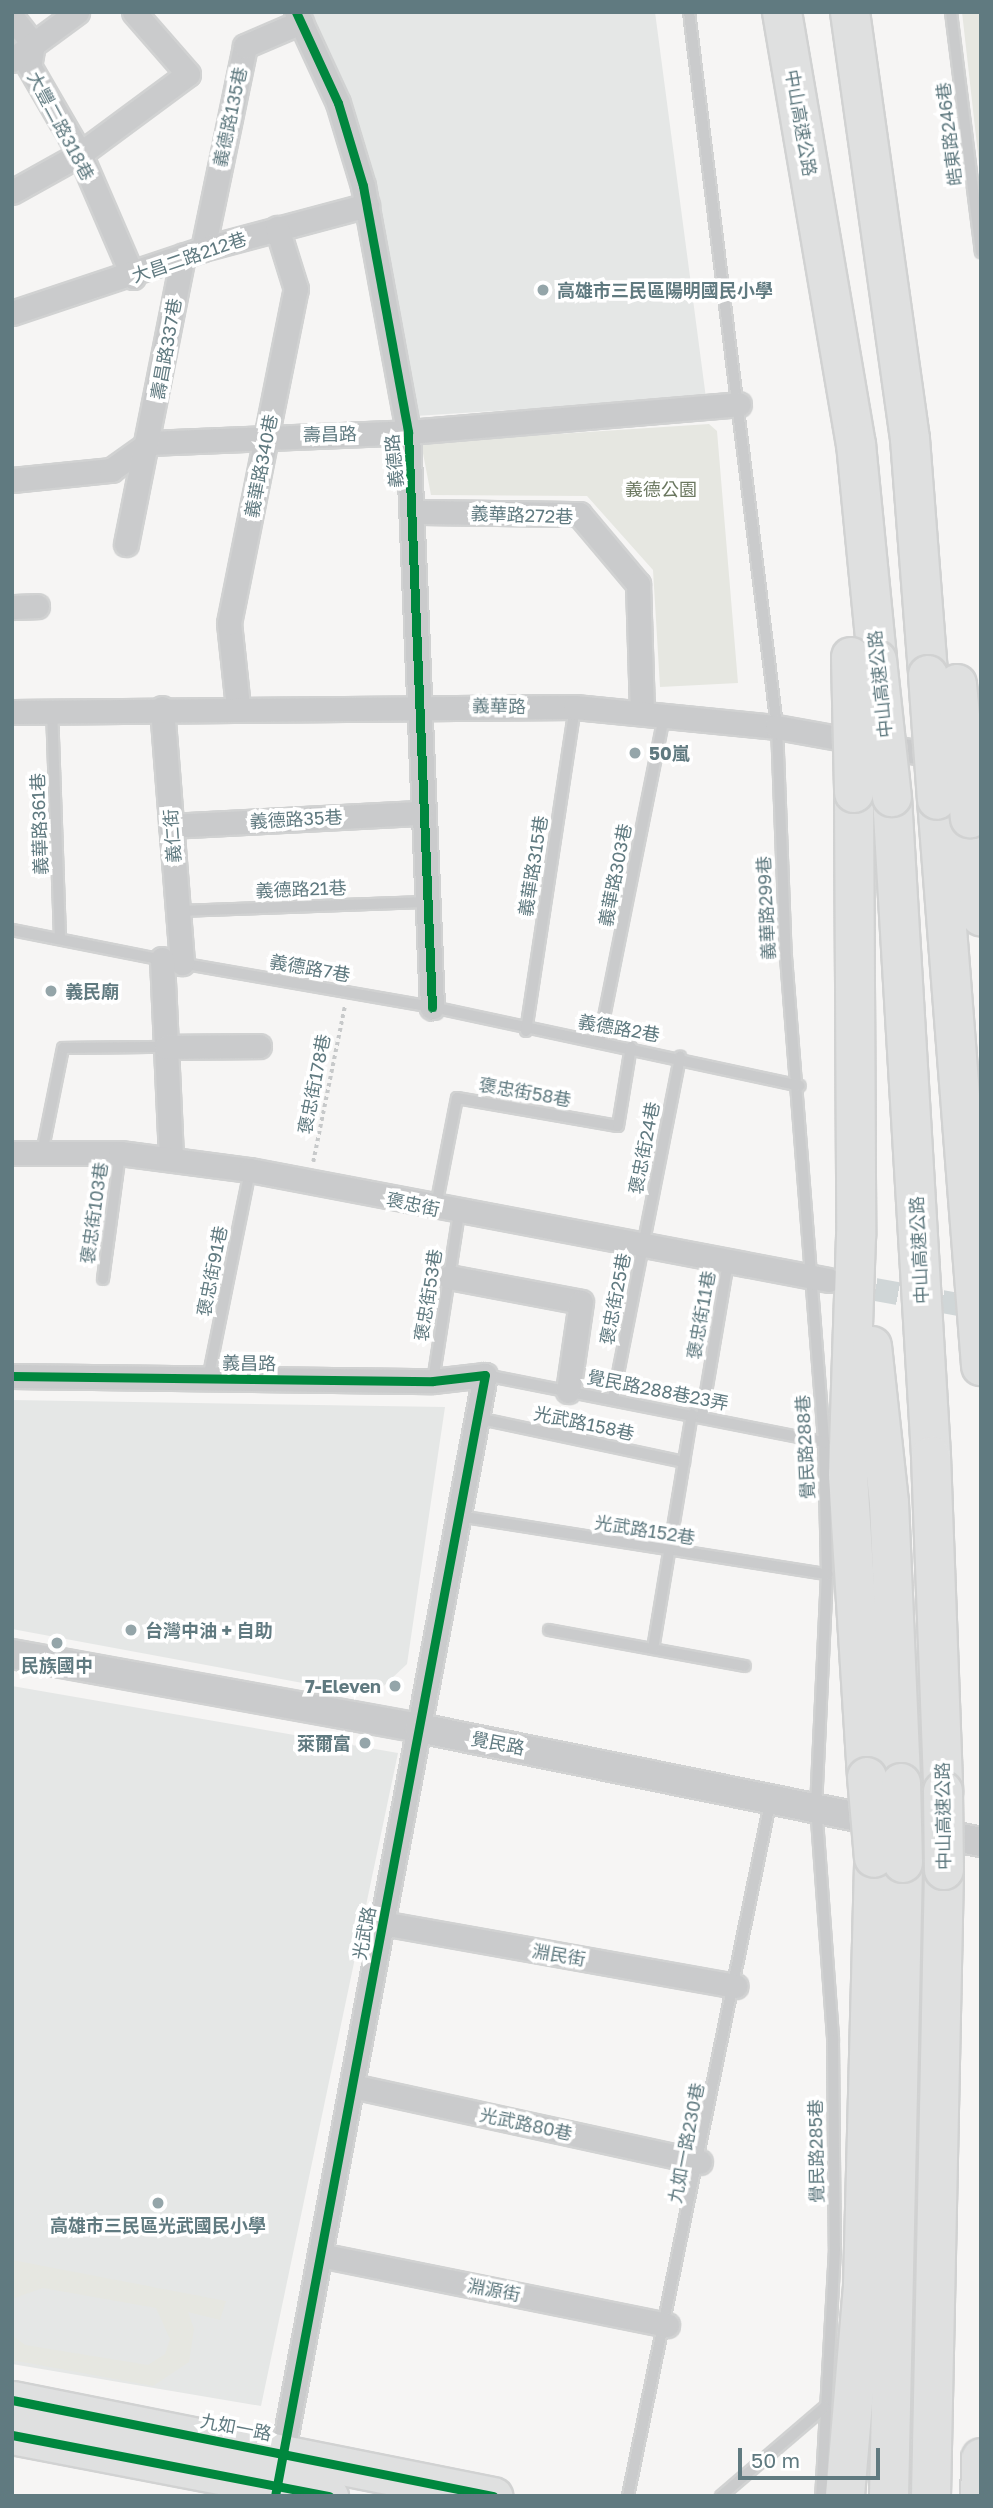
<!DOCTYPE html>
<html>
<head>
<meta charset="utf-8">
<style>
	body { margin:0 }
	#map { position:relative; width:993px; height:2508px; overflow:hidden; background:#f6f5f4; font-family:"Golos Text","Noto Sans TC",sans-serif }
	div>[style] { position:absolute }
	.built>* { inset:0; background:#e5e7e6 }
	.green>* { inset:0; background:#e6e7e1 }
	.minor-tunnel>* { height:23px; margin-top:-11.5px; transform-origin:0; background:repeating-linear-gradient(90deg,#d0d6d7 0 23px,transparent 0 34px) }
	.path>* { height:3.5px; margin-top:-1.75px; transform-origin:0; background:repeating-linear-gradient(90deg,#c7c9ca 0 3.5px,transparent 0 7px) }
	.roads { filter:drop-shadow(2px 0 #d1d2d2) drop-shadow(-2px 0 #d1d2d2) drop-shadow(0 2px #d1d2d2) drop-shadow(0 -2px #d1d2d2) }
	.service>* { height:10px; margin:-5px; padding:0 5px; transform-origin:5px; border-radius:5px; background:#cacbcc }
	.minor>* { height:23px; margin:-11.5px; padding:0 11.5px; transform-origin:11.5px; border-radius:11.5px; background:#cacbcc }
	.tertiary>* { height:28px; margin:-14px; padding:0 14px; transform-origin:14px; border-radius:14px; background:#cacbcc }
	.primary>* { height:37px; margin:-18.5px; padding:0 18.5px; transform-origin:18.5px; border-radius:18.5px; background:#dfe0e0 }
	.motorway>* { height:38px; margin:-19px; padding:0 19px; transform-origin:19px; border-radius:19px; background:#dfe0e0 }
	.bridges { filter:drop-shadow(2px 0 #d1d2d2) drop-shadow(-2px 0 #d1d2d2) drop-shadow(0 2px #d1d2d2) drop-shadow(0 -2px #d1d2d2) }
	.motorway-bridge>* { height:38px; margin:-19px; padding:0 19px; transform-origin:19px; border-radius:19px; background:#dfe0e0 }
	.cycleway>* { height:9px; margin:-4.5px; padding:0 4.5px; transform-origin:4.5px; border-radius:4.5px; background:#00873e }
	.dots>* { width:19px; height:19px; translate:-50% -50%; box-sizing:border-box; border:4px solid #fff; border-radius:50% }
	span { translate:-50% -50%; white-space:nowrap; text-align:center; line-height:1.15; -webkit-text-stroke:7px #fff; paint-order:stroke }
	.street-label { font-size:18px; color:#607a80 }
	.poi-label { font-size:18px; color:#607a80; font-weight:700 }
	.left { translate:0 -50%; text-align:left }
	.right { translate:-100% -50%; text-align:right }
	.park-label { font-size:18px; color:#6a775f }
	.frame { position:absolute; inset:0; border:14px solid #607a80; pointer-events:none }
	.scale { position:absolute; left:738px; top:2448px; width:142px; height:32px; box-sizing:border-box; border:4px solid #607a80; border-top:0; padding-left:9px; font-size:21px; line-height:24px; white-space:nowrap; color:#607a80; -webkit-text-stroke:5px #fff; paint-order:stroke }
</style>
</head>
<body>
<div id="map">
	<div class="built">
		<i style="clip-path:polygon(311px 12px,655px 12px,706px 398px,415px 416px,375px 182px,350px 98px)"></i>
		<i style="clip-path:polygon(12px 1400px,445px 1407px,407px 1664px,373px 1696px,12px 1629px)"></i>
		<i style="clip-path:polygon(12px 1686px,398px 1753px,261px 2406px,12px 2364px)"></i>
	</div>
	<div class="green">
		<i style="clip-path:polygon(962px 12px,981px 12px,981px 181px)"></i>
		<i style="clip-path:polygon(709px 424px,717px 431px,738px 683px,660px 687px,653px 570px,587px 496px,431px 495px,421px 443px)"></i>
		<i style="clip-path:polygon(12px 2260px,226px 2301px,220px 2320px,188px 2312px,194px 2329px,189px 2362px,153px 2386px,12px 2360px,12px 2335px,25px 2345px,148px 2365px,165px 2354px,170px 2339px,156px 2308px,43px 2288px,12px 2299px)"></i>
	</div>
	<div class="minor-tunnel">
		<i style="left:842px;top:1283px;width:141px;rotate:10.2deg"></i>
	</div>
	<div class="path">
		<i style="left:313px;top:1162px;width:160px;rotate:-78.5deg"></i>
	</div>
	<div class="roads">
		<div class="service">
			<i style="left:689px;top:12px;width:720px;rotate:82.98deg"></i>
			<i style="left:777px;top:727px;width:230px;rotate:87.8deg"></i>
			<i style="left:786px;top:957px;width:486px;rotate:85.5deg"></i>
			<i style="left:824px;top:1442px;width:132px;rotate:88.7deg"></i>
			<i style="left:827px;top:1574px;width:232px;rotate:92.7deg"></i>
			<i style="left:816px;top:1806px;width:235px;rotate:85.8deg"></i>
			<i style="left:833px;top:2040px;width:209px;rotate:89.5deg"></i>
			<i style="left:835px;top:2249px;width:247px;rotate:93.2deg"></i>
			<i style="left:951px;top:12px;width:242px;rotate:82.9deg"></i>
			<i style="left:52px;top:709px;width:229px;rotate:88deg"></i>
			<i style="left:178px;top:911px;width:248px;rotate:-2.1deg"></i>
			<i style="left:12px;top:930px;width:155px;rotate:11.2deg"></i>
			<i style="left:180px;top:963px;width:256px;rotate:9.9deg"></i>
			<i style="left:432px;top:1007px;width:376px;rotate:12.1deg"></i>
			<i style="left:526px;top:1031px;width:328px;rotate:-81.4deg"></i>
			<i style="left:599px;top:1042px;width:332px;rotate:-78.7deg"></i>
			<i style="left:42px;top:1153px;width:107px;rotate:-78.7deg"></i>
			<i style="left:63px;top:1048px;width:103px;rotate:-0.6deg"></i>
			<i style="left:436px;top:1206px;width:110px;rotate:-79deg"></i>
			<i style="left:457px;top:1098px;width:163px;rotate:9.9deg"></i>
			<i style="left:618px;top:1126px;width:80px;rotate:-80.7deg"></i>
			<i style="left:103px;top:1279px;width:127px;rotate:-82.3deg"></i>
			<i style="left:485px;top:1375px;width:346px;rotate:11.2deg"></i>
			<i style="left:208px;top:1379px;width:213px;rotate:-78.6deg"></i>
			<i style="left:433px;top:1381px;width:170px;rotate:-81.2deg"></i>
			<i style="left:613px;top:1399px;width:349px;rotate:-78.9deg"></i>
			<i style="left:702px;top:1416px;width:156px;rotate:-80.4deg"></i>
			<i style="left:477px;top:1418px;width:212px;rotate:12deg"></i>
			<i style="left:459px;top:1516px;width:373px;rotate:9deg"></i>
			<i style="left:549px;top:1630px;width:199px;rotate:10.4deg"></i>
			<i style="left:653px;top:1649px;width:238px;rotate:-80.6deg"></i>
			<i style="left:628px;top:2496px;width:712px;rotate:-78.41deg"></i>
			<i style="left:721px;top:2496px;width:137px;rotate:-40.6deg"></i>
		</div>
		<div class="minor">
			<i style="left:296px;top:12px;width:100px;rotate:65.2deg"></i>
			<i style="left:338px;top:103px;width:87px;rotate:73.2deg"></i>
			<i style="left:363px;top:186px;width:250px;rotate:79.6deg"></i>
			<i style="left:408px;top:432px;width:576px;rotate:87.61deg"></i>
			<i style="left:12px;top:17px;width:34px;rotate:52deg"></i>
			<i style="left:33px;top:44px;width:22px;rotate:100deg"></i>
			<i style="left:29px;top:66px;width:102px;rotate:59.9deg"></i>
			<i style="left:80px;top:154px;width:134px;rotate:66.7deg"></i>
			<i style="left:12px;top:60px;width:81px;rotate:-36.4deg"></i>
			<i style="left:12px;top:192px;width:78px;rotate:-29.2deg"></i>
			<i style="left:80px;top:154px;width:134px;rotate:-36.5deg"></i>
			<i style="left:188px;top:74px;width:82px;rotate:-131.1deg"></i>
			<i style="left:203px;top:249px;width:207px;rotate:-78.3deg"></i>
			<i style="left:245px;top:46px;width:61px;rotate:-23.2deg"></i>
			<i style="left:12px;top:313px;width:201px;rotate:-18.5deg"></i>
			<i style="left:203px;top:249px;width:170px;rotate:-15deg"></i>
			<i style="left:12px;top:480px;width:100px;rotate:-5.8deg"></i>
			<i style="left:111px;top:470px;width:47px;rotate:-35.4deg"></i>
			<i style="left:149px;top:443px;width:259px;rotate:-2.4deg"></i>
			<i style="left:408px;top:432px;width:332px;rotate:-4.8deg"></i>
			<i style="left:415px;top:512px;width:164px;rotate:0.7deg"></i>
			<i style="left:579px;top:514px;width:92px;rotate:49.9deg"></i>
			<i style="left:638px;top:584px;width:129px;rotate:88.2deg"></i>
			<i style="left:126px;top:544px;width:294px;rotate:-78.8deg"></i>
			<i style="left:12px;top:607px;width:25px;rotate:-2deg"></i>
			<i style="left:238px;top:707px;width:84px;rotate:-96.1deg"></i>
			<i style="left:229px;top:623px;width:341px;rotate:-78.7deg"></i>
			<i style="left:296px;top:289px;width:64px;rotate:-107.3deg"></i>
			<i style="left:162px;top:708px;width:256px;rotate:85.5deg"></i>
			<i style="left:12px;top:712px;width:563px;rotate:-0.51deg"></i>
			<i style="left:575px;top:707px;width:203px;rotate:5.7deg"></i>
			<i style="left:777px;top:727px;width:169px;rotate:10.2deg"></i>
			<i style="left:171px;top:826px;width:250px;rotate:-3deg"></i>
			<i style="left:162px;top:959px;width:200px;rotate:87.4deg"></i>
			<i style="left:166px;top:1047px;width:93px;rotate:-0.6deg"></i>
			<i style="left:12px;top:1153px;width:108px"></i>
			<i style="left:120px;top:1153px;width:131px;rotate:7.5deg"></i>
			<i style="left:250px;top:1170px;width:589px;rotate:10.76deg"></i>
			<i style="left:449px;top:1277px;width:134px;rotate:10.7deg"></i>
			<i style="left:581px;top:1302px;width:90px;rotate:98.3deg"></i>
			<i style="left:12px;top:1376px;width:421px;rotate:0.7deg"></i>
			<i style="left:433px;top:1381px;width:52px;rotate:-6.6deg"></i>
			<i style="left:485px;top:1375px;width:1110px;rotate:100.64deg"></i>
			<i style="left:382px;top:1923px;width:359px;rotate:10.1deg"></i>
			<i style="left:352px;top:2086px;width:356px;rotate:12.3deg"></i>
			<i style="left:320px;top:2255px;width:354px;rotate:11.4deg"></i>
		</div>
		<div class="tertiary">
			<i style="left:12px;top:1654px;width:414px;rotate:10.3deg"></i>
			<i style="left:419px;top:1728px;width:573px;rotate:11.47deg"></i>
		</div>
		<div class="primary">
			<i style="left:12px;top:2400px;width:491px;rotate:11.3deg"></i>
			<i style="left:12px;top:2435px;width:323px;rotate:10.9deg"></i>
		</div>
		<div class="motorway">
			<i style="left:782px;top:12px;width:438px;rotate:80.3deg"></i>
			<i style="left:856px;top:444px;width:217px;rotate:84.4deg"></i>
			<i style="left:850px;top:12px;width:431px;rotate:82deg"></i>
			<i style="left:910px;top:439px;width:237px;rotate:85.6deg"></i>
			<i style="left:854px;top:793px;width:443px;rotate:89.7deg"></i>
			<i style="left:856px;top:1236px;width:239px;rotate:91.9deg"></i>
			<i style="left:848px;top:1475px;width:303px;rotate:86.4deg"></i>
			<i style="left:892px;top:797px;width:660px;rotate:86.61deg"></i>
			<i style="left:931px;top:1456px;width:335px;rotate:87.9deg"></i>
			<i style="left:937px;top:800px;width:568px;rotate:85.55deg"></i>
			<i style="left:970px;top:818px;width:99px;rotate:83.6deg"></i>
			<i style="left:872px;top:1346px;width:158px;rotate:83.8deg"></i>
			<i style="left:889px;top:1503px;width:280px;rotate:87.5deg"></i>
			<i style="left:845px;top:2496px;width:212px;rotate:-85.1deg"></i>
			<i style="left:863px;top:2285px;width:427px;rotate:-88.5deg"></i>
			<i style="left:889px;top:2496px;width:633px;rotate:-88.73deg"></i>
			<i style="left:931px;top:2496px;width:626px;rotate:-88.81deg"></i>
			<i style="left:980px;top:2496px;width:38px;rotate:-88deg"></i>
		</div>
	</div>
	<div class="bridges">
		<div class="motorway-bridge">
			<i style="left:851px;top:657px;width:136px;rotate:88.7deg"></i>
			<i style="left:877px;top:660px;width:138px;rotate:83.8deg"></i>
			<i style="left:928px;top:675px;width:125px;rotate:85.9deg"></i>
			<i style="left:957px;top:684px;width:135px;rotate:84.5deg"></i>
			<i style="left:867px;top:1777px;width:81px;rotate:85.1deg"></i>
			<i style="left:901px;top:1783px;width:80px;rotate:88.6deg"></i>
			<i style="left:943px;top:1791px;width:79px;rotate:89.3deg"></i>
		</div>
	</div>
	<div class="cycleway">
		<i style="left:296px;top:12px;width:100px;rotate:65.2deg"></i>
		<i style="left:338px;top:103px;width:87px;rotate:73.2deg"></i>
		<i style="left:363px;top:186px;width:250px;rotate:79.6deg"></i>
		<i style="left:408px;top:432px;width:576px;rotate:87.61deg"></i>
		<i style="left:12px;top:1376px;width:421px;rotate:0.7deg"></i>
		<i style="left:433px;top:1381px;width:52px;rotate:-6.6deg"></i>
		<i style="left:485px;top:1375px;width:1141px;rotate:100.61deg"></i>
		<i style="left:12px;top:2400px;width:491px;rotate:11.3deg"></i>
		<i style="left:12px;top:2435px;width:323px;rotate:10.9deg"></i>
	</div>
	<div class="dots">
		<i style="left:543px;top:290px;background:#94a5a9"></i>
		<i style="left:635px;top:753px;background:#94a5a9"></i>
		<i style="left:51px;top:991px;background:#94a5a9"></i>
		<i style="left:131px;top:1630px;background:#94a5a9"></i>
		<i style="left:57px;top:1643px;background:#94a5a9"></i>
		<i style="left:395px;top:1686px;background:#94a5a9"></i>
		<i style="left:365px;top:1743px;background:#94a5a9"></i>
		<i style="left:158px;top:2203px;background:#94a5a9"></i>
	</div>
	<div class="street-label">
		<span style="left:230px;top:117px;rotate:-78deg">義德路135巷</span>
		<span style="left:801px;top:123px;rotate:80deg">中山高速公路</span>
		<span style="left:61px;top:126px;rotate:62deg">大豐二路318巷</span>
		<span style="left:949px;top:134px;rotate:-97deg">皓東路246巷</span>
		<span style="left:189px;top:257px;rotate:-19deg">大昌二路212巷</span>
		<span style="left:166px;top:349px;rotate:-80deg">壽昌路337巷</span>
		<span style="left:330px;top:434px;rotate:-1deg">壽昌路</span>
		<span style="left:394px;top:461px;rotate:-95deg">義德路</span>
		<span style="left:261px;top:466px;rotate:-79deg">義華路340巷</span>
		<span style="left:522px;top:515px;rotate:2deg">義華路272巷</span>
		<span style="left:880px;top:684px;rotate:-96deg">中山高速公路</span>
		<span style="left:499px;top:706px;rotate:1deg">義華路</span>
		<span style="left:296px;top:819px;rotate:-3deg">義德路35巷</span>
		<span style="left:39px;top:824px;rotate:-92deg">義華路361巷</span>
		<span style="left:172px;top:836px;rotate:-94deg">義仁街</span>
		<span style="left:533px;top:866px;rotate:-81deg">義華路315巷</span>
		<span style="left:615px;top:875px;rotate:-79deg">義華路303巷</span>
		<span style="left:301px;top:889px;rotate:-2deg">義德路21巷</span>
		<span style="left:766px;top:908px;rotate:-93deg">義華路299巷</span>
		<span style="left:310px;top:968px;rotate:10deg">義德路7巷</span>
		<span style="left:619px;top:1028px;rotate:10deg">義德路2巷</span>
		<span style="left:314px;top:1084px;rotate:-79deg">褒忠街178巷</span>
		<span style="left:525px;top:1092px;rotate:10deg">褒忠街58巷</span>
		<span style="left:644px;top:1148px;rotate:-79deg">褒忠街24巷</span>
		<span style="left:413px;top:1204px;rotate:12deg">褒忠街</span>
		<span style="left:94px;top:1213px;rotate:-82deg">褒忠街103巷</span>
		<span style="left:919px;top:1250px;rotate:-93deg">中山高速公路</span>
		<span style="left:212px;top:1271px;rotate:-79deg">褒忠街91巷</span>
		<span style="left:428px;top:1295px;rotate:-81deg">褒忠街53巷</span>
		<span style="left:615px;top:1299px;rotate:-79deg">褒忠街25巷</span>
		<span style="left:701px;top:1315px;rotate:-80deg">褒忠街11巷</span>
		<span style="left:249px;top:1363px;rotate:1deg">義昌路</span>
		<span style="left:658px;top:1390px;rotate:11deg">覺民路288巷23弄</span>
		<span style="left:584px;top:1423px;rotate:12deg">光武路158巷</span>
		<span style="left:805px;top:1447px;rotate:-93deg">覺民路288巷</span>
		<span style="left:645px;top:1530px;rotate:9deg">光武路152巷</span>
		<span style="left:498px;top:1743px;rotate:11deg">覺民路</span>
		<span style="left:943px;top:1816px;rotate:-91deg">中山高速公路</span>
		<span style="left:364px;top:1933px;rotate:-79deg">光武路</span>
		<span style="left:559px;top:1955px;rotate:10deg">淵民街</span>
		<span style="left:526px;top:2124px;rotate:12deg">光武路80巷</span>
		<span style="left:686px;top:2143px;rotate:-79deg">九如一路230巷</span>
		<span style="left:816px;top:2151px;rotate:-91deg">覺民路285巷</span>
		<span style="left:494px;top:2290px;rotate:11deg">淵源街</span>
		<span style="left:236px;top:2427px;rotate:11deg">九如一路</span>
	</div>
	<div class="poi-label">
		<span class="left" style="left:557px;top:290px">高雄市三民區陽明國民小學</span>
		<span class="left" style="left:649px;top:753px">50嵐</span>
		<span class="left" style="left:65px;top:991px">義民廟</span>
		<span class="left" style="left:145px;top:1630px">台灣中油 + 自助</span>
		<span style="left:57px;top:1665px">民族國中</span>
		<span class="right" style="left:381px;top:1686px">7-Eleven</span>
		<span class="right" style="left:351px;top:1743px">萊爾富</span>
		<span style="left:158px;top:2225px">高雄市三民區光武國民小學</span>
	</div>
	<div class="park-label">
		<span style="left:661px;top:489px">義德公園</span>
	</div>
	<div class="frame"></div>
	<div class="scale">50 m</div>
</div>
</body>
</html>
